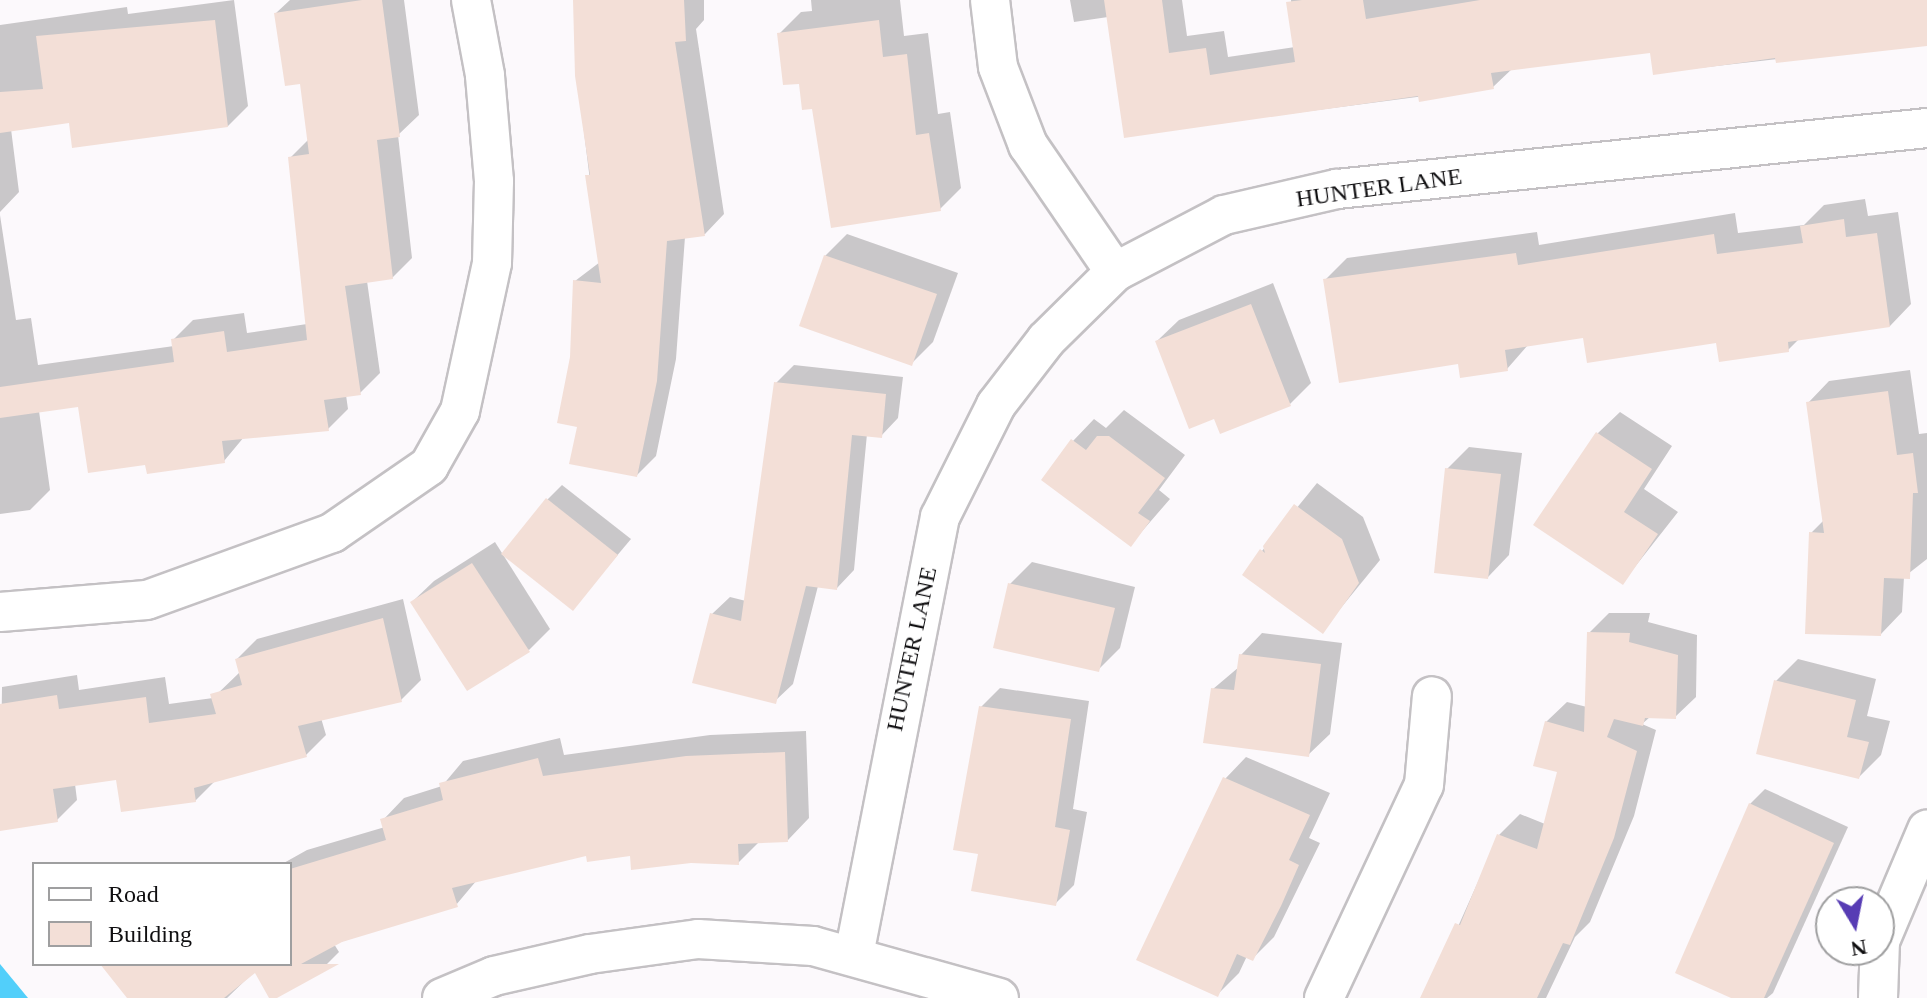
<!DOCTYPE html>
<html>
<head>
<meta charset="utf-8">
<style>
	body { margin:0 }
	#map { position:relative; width:1927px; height:998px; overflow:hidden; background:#fcf9fc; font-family:Georgia,serif }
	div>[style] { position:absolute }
	.water>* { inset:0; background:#52cffa }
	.shadow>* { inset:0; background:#0003 }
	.building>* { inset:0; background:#f3dfd7 }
	.roads { filter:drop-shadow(2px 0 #c4c1c4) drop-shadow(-2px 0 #c4c1c4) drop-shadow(0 2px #c4c1c4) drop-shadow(0 -2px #c4c1c4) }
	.minor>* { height:38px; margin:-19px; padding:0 19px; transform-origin:19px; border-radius:19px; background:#fff }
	span { translate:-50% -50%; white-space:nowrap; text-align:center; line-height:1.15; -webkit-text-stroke:6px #fff; paint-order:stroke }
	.street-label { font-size:24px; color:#100f11 }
	.legend { position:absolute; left:32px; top:862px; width:260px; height:104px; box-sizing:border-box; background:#fff; border:2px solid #9f9fa0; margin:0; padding:10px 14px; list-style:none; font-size:24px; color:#100f11 }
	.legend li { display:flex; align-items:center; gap:16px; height:40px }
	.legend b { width:40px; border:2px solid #9f9fa0 }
	.north { position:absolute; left:1815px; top:886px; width:80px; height:80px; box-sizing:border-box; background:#fff; border:2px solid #9f9fa0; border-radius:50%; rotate:170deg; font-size:22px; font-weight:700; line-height:32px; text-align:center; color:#100f11 }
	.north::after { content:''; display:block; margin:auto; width:28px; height:36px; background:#573cb4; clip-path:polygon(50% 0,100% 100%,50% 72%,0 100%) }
</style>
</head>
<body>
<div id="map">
	<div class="water">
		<i style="clip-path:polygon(0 964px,28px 998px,0 998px)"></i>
	</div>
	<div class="shadow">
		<i style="clip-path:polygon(234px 0,248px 106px,228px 126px,70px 121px,11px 129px,19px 192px,0 212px,0 25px,127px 7px,128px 14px)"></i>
		<i style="clip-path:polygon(290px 0,404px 0,419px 115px,398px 135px,412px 258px,392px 278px,367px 281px,380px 373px,360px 393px,346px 395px,348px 409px,328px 429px,244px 437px,224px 461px,146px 463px,80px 405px,39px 411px,50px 490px,30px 510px,0 514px,0 215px,16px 320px,31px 318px,38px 365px,174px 346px,173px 340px,193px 320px,244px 313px,247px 333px,307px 324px,290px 158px,309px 139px,301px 82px,276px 13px)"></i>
		<i style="clip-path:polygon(575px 0,704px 0,704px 20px,696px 29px,724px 214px,705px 234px,685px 237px,676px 359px,656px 456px,637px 475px,579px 425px,572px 357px,575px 281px,600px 262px,577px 75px)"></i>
		<i style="clip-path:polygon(811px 0,900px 0,904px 36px,928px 33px,938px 114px,950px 112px,961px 188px,940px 209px,813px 107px,779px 34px,801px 12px,812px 11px)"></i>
		<i style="clip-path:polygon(1070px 0,1182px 0,1187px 36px,1224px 31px,1228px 57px,1295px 47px,1291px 0,1927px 0,1927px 42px,1655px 73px,1652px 51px,1513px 68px,1493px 87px,1126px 135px,1108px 17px,1074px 22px)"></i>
		<i style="clip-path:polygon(1865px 199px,1868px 216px,1898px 212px,1911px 304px,1890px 326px,1800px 338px,1788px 350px,1718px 341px,1585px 336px,1528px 345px,1507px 369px,1460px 362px,1325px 280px,1347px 258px,1537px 232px,1539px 245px,1735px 213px,1738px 233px,1804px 225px,1824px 205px)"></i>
		<i style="clip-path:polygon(847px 234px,958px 273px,933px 342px,912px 363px,825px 256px)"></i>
		<i style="clip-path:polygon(1273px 283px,1311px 383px,1290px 404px,1215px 416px,1157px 341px,1179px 320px)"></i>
		<i style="clip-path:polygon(794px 365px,903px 377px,898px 418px,881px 436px,867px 434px,854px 570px,837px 588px,818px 586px,793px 684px,775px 701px,712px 614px,730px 597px,746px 601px,776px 383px)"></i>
		<i style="clip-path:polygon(1910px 370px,1919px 434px,1927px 433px,1927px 559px,1904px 577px,1902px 612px,1881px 634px,1811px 533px,1824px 520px,1808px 403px,1829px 381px)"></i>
		<i style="clip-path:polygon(1124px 410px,1185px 455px,1159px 490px,1170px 499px,1131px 544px,1073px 441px,1094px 419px,1106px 428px)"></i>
		<i style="clip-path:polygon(1620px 412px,1672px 446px,1644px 489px,1678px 512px,1623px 582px,1536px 524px,1598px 433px)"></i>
		<i style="clip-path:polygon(1469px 447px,1522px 453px,1509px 555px,1488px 577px,1447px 469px)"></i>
		<i style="clip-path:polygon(1317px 483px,1363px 517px,1380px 560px,1322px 631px,1262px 551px)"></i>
		<i style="clip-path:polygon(562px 485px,631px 539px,573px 608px,547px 500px)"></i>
		<i style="clip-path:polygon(495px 542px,550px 629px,529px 650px,412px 602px,434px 581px)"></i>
		<i style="clip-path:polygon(1032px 562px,1135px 587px,1120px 648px,1098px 670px,1010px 584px)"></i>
		<i style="clip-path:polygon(403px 599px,421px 680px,401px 700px,321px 718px,326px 735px,306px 755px,216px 780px,195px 801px,118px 778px,75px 784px,77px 800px,57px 820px,0 829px,2px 687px,77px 675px,79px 690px,165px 677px,169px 704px,213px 698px,240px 672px,237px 659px,257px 639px)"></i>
		<i style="clip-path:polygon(1609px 613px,1650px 613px,1648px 622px,1697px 635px,1696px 697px,1675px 717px,1650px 717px,1642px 724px,1656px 730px,1634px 816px,1590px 922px,1575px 937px,1546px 998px,1426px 998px,1499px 835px,1520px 814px,1545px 824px,1560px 770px,1546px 722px,1567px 702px,1587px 707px,1589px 633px)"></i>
		<i style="clip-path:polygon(1262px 633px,1342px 643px,1330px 734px,1308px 755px,1213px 689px,1239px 667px,1241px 655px)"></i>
		<i style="clip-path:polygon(1798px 659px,1876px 679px,1867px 716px,1890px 721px,1881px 755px,1859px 777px,1776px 681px)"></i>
		<i style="clip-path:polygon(1000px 688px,1089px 701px,1073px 809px,1087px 812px,1074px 885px,1055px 904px,980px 853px,981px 707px)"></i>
		<i style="clip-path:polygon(806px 731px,809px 818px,788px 840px,760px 841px,738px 863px,588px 853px,477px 880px,456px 905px,334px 944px,339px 952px,317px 974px,273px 998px,256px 970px,227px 998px,130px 998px,123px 964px,290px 964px,290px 864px,282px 864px,307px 850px,385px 827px,383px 820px,404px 798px,442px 786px,463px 761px,560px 738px,564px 755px,710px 735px)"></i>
		<i style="clip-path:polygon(1246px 757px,1330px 793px,1309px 838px,1320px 843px,1274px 937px,1252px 959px,1247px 956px,1239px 973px,1217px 995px,1225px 779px)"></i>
		<i style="clip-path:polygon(1765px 789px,1848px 827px,1773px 993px,1767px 998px,1736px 998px,1750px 804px)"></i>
	</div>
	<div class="building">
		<i style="clip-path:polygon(362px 0,382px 0,400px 137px,377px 140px,393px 279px,345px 286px,361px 395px,324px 400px,329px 431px,222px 441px,225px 463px,147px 474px,145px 465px,88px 473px,78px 407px,0 418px,0 387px,174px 362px,171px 339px,224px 331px,227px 352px,307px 340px,288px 157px,309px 154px,300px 84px,285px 86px,274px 13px)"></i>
		<i style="clip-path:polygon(573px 0,684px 0,686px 41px,675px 42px,705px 236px,667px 241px,657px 381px,637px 477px,569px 464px,577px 427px,557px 423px,570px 357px,573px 280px,601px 283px,585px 175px,590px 175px,575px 76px)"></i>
		<i style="clip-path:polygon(1104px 0,1162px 0,1169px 53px,1206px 48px,1210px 75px,1295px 62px,1286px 2px,1302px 0,1363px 0,1366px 19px,1480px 0,1927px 0,1927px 46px,1776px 63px,1775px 58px,1653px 75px,1650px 53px,1491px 73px,1494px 89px,1419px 102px,1418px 96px,1124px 138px)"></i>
		<i style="clip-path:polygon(215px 20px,228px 127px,72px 148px,69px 123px,0 133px,0 92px,43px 89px,36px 36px)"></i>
		<i style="clip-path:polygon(879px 20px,883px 57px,907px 54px,916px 135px,929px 133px,941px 211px,831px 228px,812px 109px,802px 110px,799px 84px,783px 85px,777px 33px)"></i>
		<i style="clip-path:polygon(1844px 219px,1846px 237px,1877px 233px,1890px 327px,1788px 342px,1789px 352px,1719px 362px,1716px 343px,1587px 363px,1583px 338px,1505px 350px,1508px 371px,1460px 378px,1458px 364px,1339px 383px,1323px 279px,1516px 253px,1518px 265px,1714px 234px,1717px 254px,1803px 243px,1800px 226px)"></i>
		<i style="clip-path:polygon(824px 255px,937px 294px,912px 366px,799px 326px)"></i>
		<i style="clip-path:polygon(1251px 304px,1291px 406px,1220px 434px,1214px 419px,1189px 429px,1155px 341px)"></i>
		<i style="clip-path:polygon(774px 382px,886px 394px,882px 438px,852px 435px,837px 590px,806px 586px,776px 704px,692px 683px,710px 613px,741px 621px)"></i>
		<i style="clip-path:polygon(1888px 391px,1897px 455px,1913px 453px,1918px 493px,1913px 493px,1910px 579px,1884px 578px,1881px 636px,1805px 634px,1809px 532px,1824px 533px,1806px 402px)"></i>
		<i style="clip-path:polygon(1596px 432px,1652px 469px,1624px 512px,1658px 534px,1623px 585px,1533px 525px)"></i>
		<i style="clip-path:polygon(1097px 436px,1109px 436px,1165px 478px,1138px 513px,1150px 521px,1131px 547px,1041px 480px,1071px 439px,1086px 450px)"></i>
		<i style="clip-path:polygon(1445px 468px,1501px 474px,1488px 579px,1434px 573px)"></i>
		<i style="clip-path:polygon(546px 498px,618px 555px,573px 611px,501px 554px)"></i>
		<i style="clip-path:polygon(1294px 504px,1342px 539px,1359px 583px,1323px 634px,1242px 575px,1260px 549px,1265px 553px,1263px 546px)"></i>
		<i style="clip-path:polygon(472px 563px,530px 652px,467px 691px,410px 602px)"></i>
		<i style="clip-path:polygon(1008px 583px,1115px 608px,1099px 672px,993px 648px)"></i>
		<i style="clip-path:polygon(383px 618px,402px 702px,298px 726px,307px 757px,194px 788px,196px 802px,121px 812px,116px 780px,53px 789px,58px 822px,0 831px,0 704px,57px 695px,59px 709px,146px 697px,149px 723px,216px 714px,210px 694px,242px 685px,235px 659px)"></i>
		<i style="clip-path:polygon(1587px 632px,1630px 633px,1629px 642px,1678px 655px,1676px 719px,1645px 718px,1643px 726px,1614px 719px,1607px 737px,1637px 751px,1614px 838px,1570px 945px,1563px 943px,1537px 998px,1420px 998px,1455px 923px,1460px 925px,1497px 834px,1537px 849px,1557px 772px,1533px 766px,1545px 721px,1584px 732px)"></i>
		<i style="clip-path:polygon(1239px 654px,1321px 664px,1309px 757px,1203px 743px,1211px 688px,1234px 690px)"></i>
		<i style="clip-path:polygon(1774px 680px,1856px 700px,1847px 737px,1869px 742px,1859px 779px,1756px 754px)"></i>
		<i style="clip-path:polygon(979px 706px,1071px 719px,1055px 827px,1070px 830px,1056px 906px,971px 891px,978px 854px,953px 850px)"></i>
		<i style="clip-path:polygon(785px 752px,788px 842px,738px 844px,739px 865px,691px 863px,631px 870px,630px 856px,587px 862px,586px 856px,452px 888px,458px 907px,342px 942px,301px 964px,339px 964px,277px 998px,269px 998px,255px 973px,224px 998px,127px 998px,100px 964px,290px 964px,290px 869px,386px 840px,380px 819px,443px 800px,439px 783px,538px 758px,543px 776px,686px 756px)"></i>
		<i style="clip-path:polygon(1223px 777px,1310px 815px,1289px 860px,1299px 865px,1281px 906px,1253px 961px,1237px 954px,1218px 997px,1136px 960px)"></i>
		<i style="clip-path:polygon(1749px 803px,1834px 843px,1764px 998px,1731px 998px,1675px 973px)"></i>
	</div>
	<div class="roads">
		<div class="minor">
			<i style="left:990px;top:0;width:67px;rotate:83.2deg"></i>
			<i style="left:998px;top:67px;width:84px;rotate:69deg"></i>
			<i style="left:1028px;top:145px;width:154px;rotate:55.6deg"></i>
			<i style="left:0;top:612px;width:147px;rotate:-4.7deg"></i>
			<i style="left:147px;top:600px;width:197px;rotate:-19.9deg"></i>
			<i style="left:332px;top:533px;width:118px;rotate:-34.6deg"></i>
			<i style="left:429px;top:466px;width:63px;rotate:-60.6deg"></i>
			<i style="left:460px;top:411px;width:151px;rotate:-77.8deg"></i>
			<i style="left:492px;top:263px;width:82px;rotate:-88.6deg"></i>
			<i style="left:494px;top:181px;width:106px;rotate:-94.9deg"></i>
			<i style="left:485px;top:75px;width:76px;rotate:-100.6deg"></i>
			<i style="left:854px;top:955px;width:446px;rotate:-78.9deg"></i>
			<i style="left:940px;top:517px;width:125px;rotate:-63.4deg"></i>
			<i style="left:996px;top:405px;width:82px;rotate:-52.4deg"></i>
			<i style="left:1046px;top:340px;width:97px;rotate:-44.6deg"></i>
			<i style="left:1115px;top:272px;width:123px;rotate:-27.6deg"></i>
			<i style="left:1224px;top:215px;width:116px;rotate:-13deg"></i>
			<i style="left:1337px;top:189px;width:593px;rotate:-5.9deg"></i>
			<i style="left:442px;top:998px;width:56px;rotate:-22.9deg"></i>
			<i style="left:494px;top:976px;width:98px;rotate:-12.9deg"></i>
			<i style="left:590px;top:954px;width:109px;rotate:-7.9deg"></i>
			<i style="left:698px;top:939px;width:115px;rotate:3.5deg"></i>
			<i style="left:813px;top:946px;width:193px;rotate:15.6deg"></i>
			<i style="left:1324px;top:998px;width:235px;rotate:-64.9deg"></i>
			<i style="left:1424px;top:785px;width:89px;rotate:-84.9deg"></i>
			<i style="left:1878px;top:998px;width:57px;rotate:-88deg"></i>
			<i style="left:1880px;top:941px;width:121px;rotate:-67.1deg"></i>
		</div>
	</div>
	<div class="street-label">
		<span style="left:1379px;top:188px;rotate:-8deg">HUNTER LANE</span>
		<span style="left:912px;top:649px;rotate:-78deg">HUNTER LANE</span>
	</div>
	<ul class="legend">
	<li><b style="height:10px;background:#fff"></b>Road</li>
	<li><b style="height:22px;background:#f3dfd7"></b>Building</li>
	</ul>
	<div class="north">N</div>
</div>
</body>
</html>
